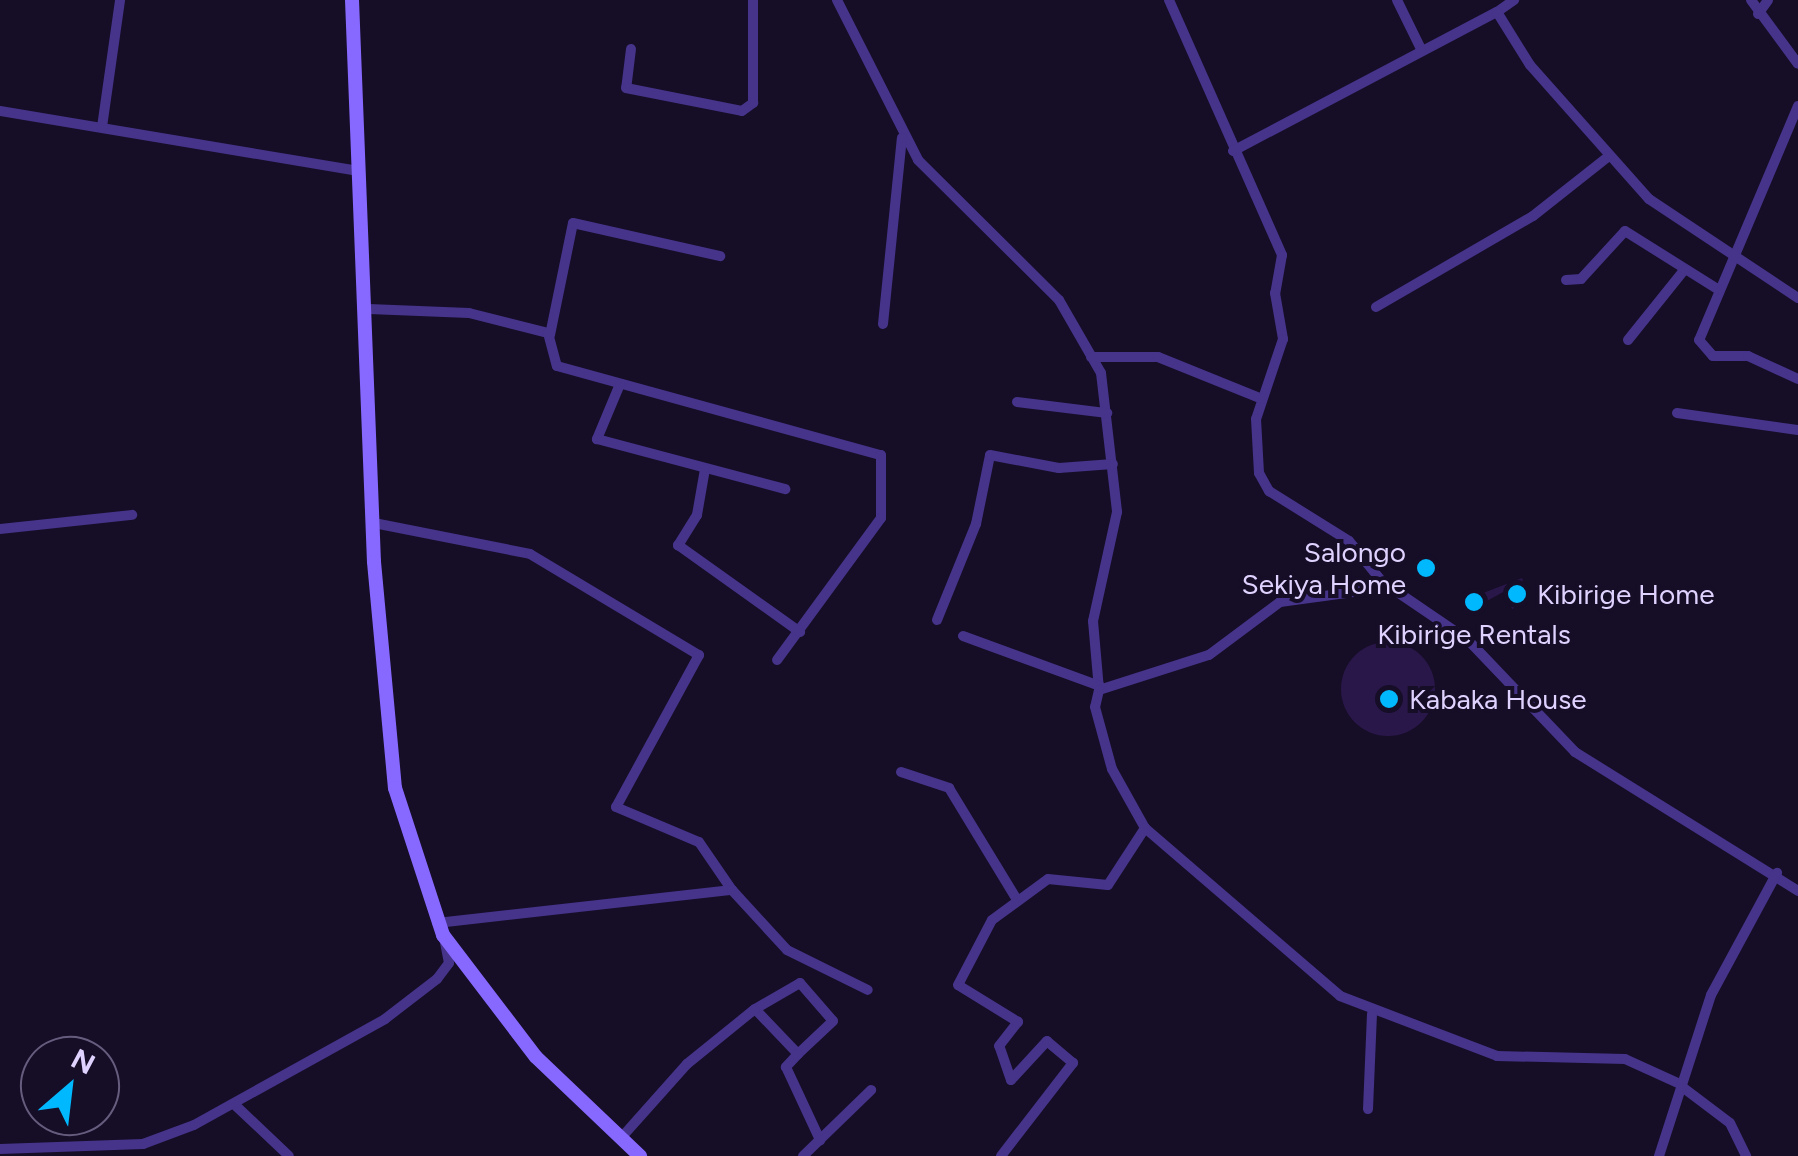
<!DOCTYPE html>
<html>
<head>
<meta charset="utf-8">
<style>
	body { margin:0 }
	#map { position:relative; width:1798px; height:1156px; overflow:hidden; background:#160d27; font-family:Figtree,sans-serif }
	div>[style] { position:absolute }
	.building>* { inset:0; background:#2a174a }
	.round { border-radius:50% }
	.street>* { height:10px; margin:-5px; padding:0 5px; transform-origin:5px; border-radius:5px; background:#46338a }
	.secondary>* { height:14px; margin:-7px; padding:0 7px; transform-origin:7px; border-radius:7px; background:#8769ff }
	.dots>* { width:28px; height:28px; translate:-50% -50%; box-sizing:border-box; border:5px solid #160d27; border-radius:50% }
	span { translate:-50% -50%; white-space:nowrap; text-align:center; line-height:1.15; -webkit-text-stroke:8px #160d27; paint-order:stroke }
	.poi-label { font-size:28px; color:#dfd2ff }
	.right { translate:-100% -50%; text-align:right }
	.left { translate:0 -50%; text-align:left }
	.north { position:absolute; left:20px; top:1036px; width:100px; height:100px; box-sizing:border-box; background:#160d27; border:2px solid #665c7d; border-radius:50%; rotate:28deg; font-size:28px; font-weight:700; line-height:40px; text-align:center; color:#dfd2ff }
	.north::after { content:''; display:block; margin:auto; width:35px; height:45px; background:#00b8fd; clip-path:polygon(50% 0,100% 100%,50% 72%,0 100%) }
</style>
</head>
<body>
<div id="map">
	<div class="building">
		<i style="clip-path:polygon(1522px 578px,1530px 600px,1512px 609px,1505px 591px,1465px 613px,1460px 602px)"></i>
		<i class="round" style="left:1341px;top:642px;width:94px;height:94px"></i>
	</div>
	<div class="street">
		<i style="left:837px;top:0;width:179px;rotate:63.1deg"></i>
		<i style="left:918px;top:160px;width:199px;rotate:44.8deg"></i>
		<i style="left:1059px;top:300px;width:84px;rotate:60.1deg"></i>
		<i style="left:1101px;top:373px;width:140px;rotate:83.4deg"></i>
		<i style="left:1117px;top:512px;width:112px;rotate:102.4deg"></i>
		<i style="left:1093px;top:621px;width:69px;rotate:85deg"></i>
		<i style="left:1099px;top:690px;width:115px;rotate:-17.7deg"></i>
		<i style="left:1209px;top:655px;width:89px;rotate:-36.7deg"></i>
		<i style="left:1280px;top:602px;width:111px;rotate:-7.8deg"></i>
		<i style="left:1390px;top:587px;width:94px;rotate:34.2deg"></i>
		<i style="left:1468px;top:640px;width:155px;rotate:46.3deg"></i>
		<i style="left:1575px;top:752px;width:263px;rotate:31.9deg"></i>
		<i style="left:1169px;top:0;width:279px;rotate:66.1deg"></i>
		<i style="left:1282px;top:255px;width:39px;rotate:100deg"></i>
		<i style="left:1275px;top:293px;width:47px;rotate:80.1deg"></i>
		<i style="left:1283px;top:339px;width:84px;rotate:108.6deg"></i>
		<i style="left:1256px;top:419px;width:54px;rotate:86.8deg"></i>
		<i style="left:1259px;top:473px;width:21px;rotate:61deg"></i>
		<i style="left:1269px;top:491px;width:94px;rotate:32deg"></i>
		<i style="left:1349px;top:541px;width:55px;rotate:50.9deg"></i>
		<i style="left:1397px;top:0;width:55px;rotate:63.9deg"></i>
		<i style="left:1751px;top:0;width:79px;rotate:53.7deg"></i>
		<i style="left:1497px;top:12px;width:21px;rotate:-35deg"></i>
		<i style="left:1758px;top:14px;width:17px;rotate:-54deg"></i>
		<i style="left:631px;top:49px;width:39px;rotate:97deg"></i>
		<i style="left:626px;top:88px;width:118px;rotate:11.2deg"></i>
		<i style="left:742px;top:111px;width:14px;rotate:-36deg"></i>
		<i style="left:753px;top:103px;width:103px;rotate:-90deg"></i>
		<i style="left:1798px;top:106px;width:254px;rotate:112.9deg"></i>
		<i style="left:1699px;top:340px;width:21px;rotate:49deg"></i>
		<i style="left:1713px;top:356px;width:35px"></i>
		<i style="left:1748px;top:356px;width:55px;rotate:24.7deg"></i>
		<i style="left:0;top:111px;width:359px;rotate:9.5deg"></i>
		<i style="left:102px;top:127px;width:128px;rotate:-81.9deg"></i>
		<i style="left:1233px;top:151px;width:298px;rotate:-27.8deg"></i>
		<i style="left:1497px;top:12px;width:62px;rotate:58.1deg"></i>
		<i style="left:1530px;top:65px;width:179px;rotate:48.4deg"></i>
		<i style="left:1649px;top:199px;width:179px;rotate:33.6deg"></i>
		<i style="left:1566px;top:280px;width:15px;rotate:-4deg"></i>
		<i style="left:1581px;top:279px;width:65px;rotate:-47.5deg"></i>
		<i style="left:1625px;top:231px;width:111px;rotate:32.1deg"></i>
		<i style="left:1376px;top:307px;width:181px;rotate:-30.1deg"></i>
		<i style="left:1533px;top:216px;width:97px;rotate:-38.3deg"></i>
		<i style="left:369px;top:309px;width:100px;rotate:2.3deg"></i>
		<i style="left:469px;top:313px;width:81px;rotate:14.2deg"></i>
		<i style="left:548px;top:333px;width:34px;rotate:75deg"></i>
		<i style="left:557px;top:366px;width:336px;rotate:15.4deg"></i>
		<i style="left:881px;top:455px;width:63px;rotate:90deg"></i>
		<i style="left:881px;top:518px;width:176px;rotate:126.2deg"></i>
		<i style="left:883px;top:324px;width:187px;rotate:-84.2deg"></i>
		<i style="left:550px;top:335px;width:114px;rotate:-78.4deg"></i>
		<i style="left:573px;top:223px;width:151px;rotate:12.7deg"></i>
		<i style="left:1628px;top:340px;width:90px;rotate:-51.3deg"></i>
		<i style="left:1091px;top:357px;width:67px"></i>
		<i style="left:1158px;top:357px;width:112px;rotate:22deg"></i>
		<i style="left:620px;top:384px;width:60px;rotate:112.7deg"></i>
		<i style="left:597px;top:439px;width:195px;rotate:14.9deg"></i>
		<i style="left:1017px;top:402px;width:91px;rotate:7deg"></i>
		<i style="left:1677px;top:413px;width:122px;rotate:8deg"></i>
		<i style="left:705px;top:469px;width:47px;rotate:99.9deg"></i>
		<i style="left:697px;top:515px;width:36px;rotate:122deg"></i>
		<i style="left:678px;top:545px;width:150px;rotate:35.5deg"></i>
		<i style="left:374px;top:523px;width:159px;rotate:11.2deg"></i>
		<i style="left:530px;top:554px;width:197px;rotate:30.9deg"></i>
		<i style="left:699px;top:655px;width:173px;rotate:118.6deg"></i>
		<i style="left:616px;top:807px;width:90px;rotate:22.9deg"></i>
		<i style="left:699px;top:842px;width:58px;rotate:55.5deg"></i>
		<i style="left:0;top:529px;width:133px;rotate:-6.1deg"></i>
		<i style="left:937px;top:620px;width:104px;rotate:-67.9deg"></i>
		<i style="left:976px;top:524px;width:70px;rotate:-78.5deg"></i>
		<i style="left:990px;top:455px;width:70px;rotate:10.7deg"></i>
		<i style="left:1059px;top:468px;width:54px;rotate:-4.2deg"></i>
		<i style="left:963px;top:636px;width:146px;rotate:20.1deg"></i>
		<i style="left:1099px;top:690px;width:17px;rotate:103deg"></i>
		<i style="left:1095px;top:707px;width:64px;rotate:74.7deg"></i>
		<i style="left:1112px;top:769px;width:68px;rotate:60.8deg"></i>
		<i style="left:1145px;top:828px;width:257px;rotate:40.7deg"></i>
		<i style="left:1340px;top:996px;width:168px;rotate:20.9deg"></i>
		<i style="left:1497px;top:1056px;width:128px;rotate:1.3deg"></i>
		<i style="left:1625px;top:1059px;width:58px;rotate:24.4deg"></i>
		<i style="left:901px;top:772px;width:51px;rotate:18.4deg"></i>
		<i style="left:949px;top:788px;width:131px;rotate:58.7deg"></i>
		<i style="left:437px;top:923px;width:297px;rotate:-6.4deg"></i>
		<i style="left:732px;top:890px;width:81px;rotate:47.5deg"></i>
		<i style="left:787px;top:950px;width:90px;rotate:26.3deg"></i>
		<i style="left:798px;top:1054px;width:62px;rotate:-133.7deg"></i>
		<i style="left:755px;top:1009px;width:52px;rotate:-30deg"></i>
		<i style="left:800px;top:983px;width:50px;rotate:49deg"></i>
		<i style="left:833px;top:1021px;width:48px;rotate:136.7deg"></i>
		<i style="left:798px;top:1054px;width:18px;rotate:133deg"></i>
		<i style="left:786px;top:1067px;width:81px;rotate:65deg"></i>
		<i style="left:1681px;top:1086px;width:61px;rotate:37.1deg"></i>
		<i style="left:1730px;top:1123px;width:37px;rotate:64deg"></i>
		<i style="left:235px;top:1105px;width:74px;rotate:43.4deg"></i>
		<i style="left:1368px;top:1109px;width:95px;rotate:-87.6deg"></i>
		<i style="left:621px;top:1138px;width:99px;rotate:-48.3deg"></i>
		<i style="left:687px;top:1064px;width:87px;rotate:-39deg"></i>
		<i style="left:0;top:1149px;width:143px;rotate:-2deg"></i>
		<i style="left:143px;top:1144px;width:54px;rotate:-20.4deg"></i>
		<i style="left:194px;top:1125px;width:218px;rotate:-29deg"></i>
		<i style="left:385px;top:1019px;width:66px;rotate:-37.6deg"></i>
		<i style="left:437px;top:979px;width:20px;rotate:-53deg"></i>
		<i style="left:449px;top:963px;width:25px;rotate:-101deg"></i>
		<i style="left:803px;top:1156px;width:95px;rotate:-44.1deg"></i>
		<i style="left:1001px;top:1156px;width:118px;rotate:-52.3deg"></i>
		<i style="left:1073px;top:1063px;width:34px;rotate:-140deg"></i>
		<i style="left:1047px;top:1041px;width:53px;rotate:132.7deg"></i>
		<i style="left:1011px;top:1080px;width:36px;rotate:-109deg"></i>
		<i style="left:999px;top:1046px;width:31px;rotate:-52deg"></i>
		<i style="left:1018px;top:1022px;width:70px;rotate:-148.3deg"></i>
		<i style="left:958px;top:985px;width:73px;rotate:-62.4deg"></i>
		<i style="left:992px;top:920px;width:69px;rotate:-36.2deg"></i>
		<i style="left:1048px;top:879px;width:60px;rotate:5.7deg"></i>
		<i style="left:1108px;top:885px;width:68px;rotate:-57deg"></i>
		<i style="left:1659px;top:1156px;width:169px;rotate:-72.1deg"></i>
		<i style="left:1711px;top:995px;width:139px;rotate:-61.6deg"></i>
	</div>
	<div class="secondary">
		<i style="left:352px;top:0;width:562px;rotate:87.76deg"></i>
		<i style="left:374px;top:562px;width:227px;rotate:84.7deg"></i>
		<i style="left:395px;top:788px;width:155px;rotate:71.9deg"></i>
		<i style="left:443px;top:935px;width:153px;rotate:52.7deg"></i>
		<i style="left:536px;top:1057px;width:144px;rotate:43.6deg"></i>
	</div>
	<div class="dots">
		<i style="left:1426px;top:568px;background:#00b8fd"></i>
		<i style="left:1517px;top:594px;background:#00b8fd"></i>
		<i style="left:1474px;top:602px;background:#00b8fd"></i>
		<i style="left:1389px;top:699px;background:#00b8fd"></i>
	</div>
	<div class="poi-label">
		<span class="right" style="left:1406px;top:568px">Salongo<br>Sekiya Home</span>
		<span class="left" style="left:1537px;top:594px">Kibirige Home</span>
		<span style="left:1474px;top:634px">Kibirige Rentals</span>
		<span class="left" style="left:1409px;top:699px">Kabaka House</span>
	</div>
	<div class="north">N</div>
</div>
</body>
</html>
